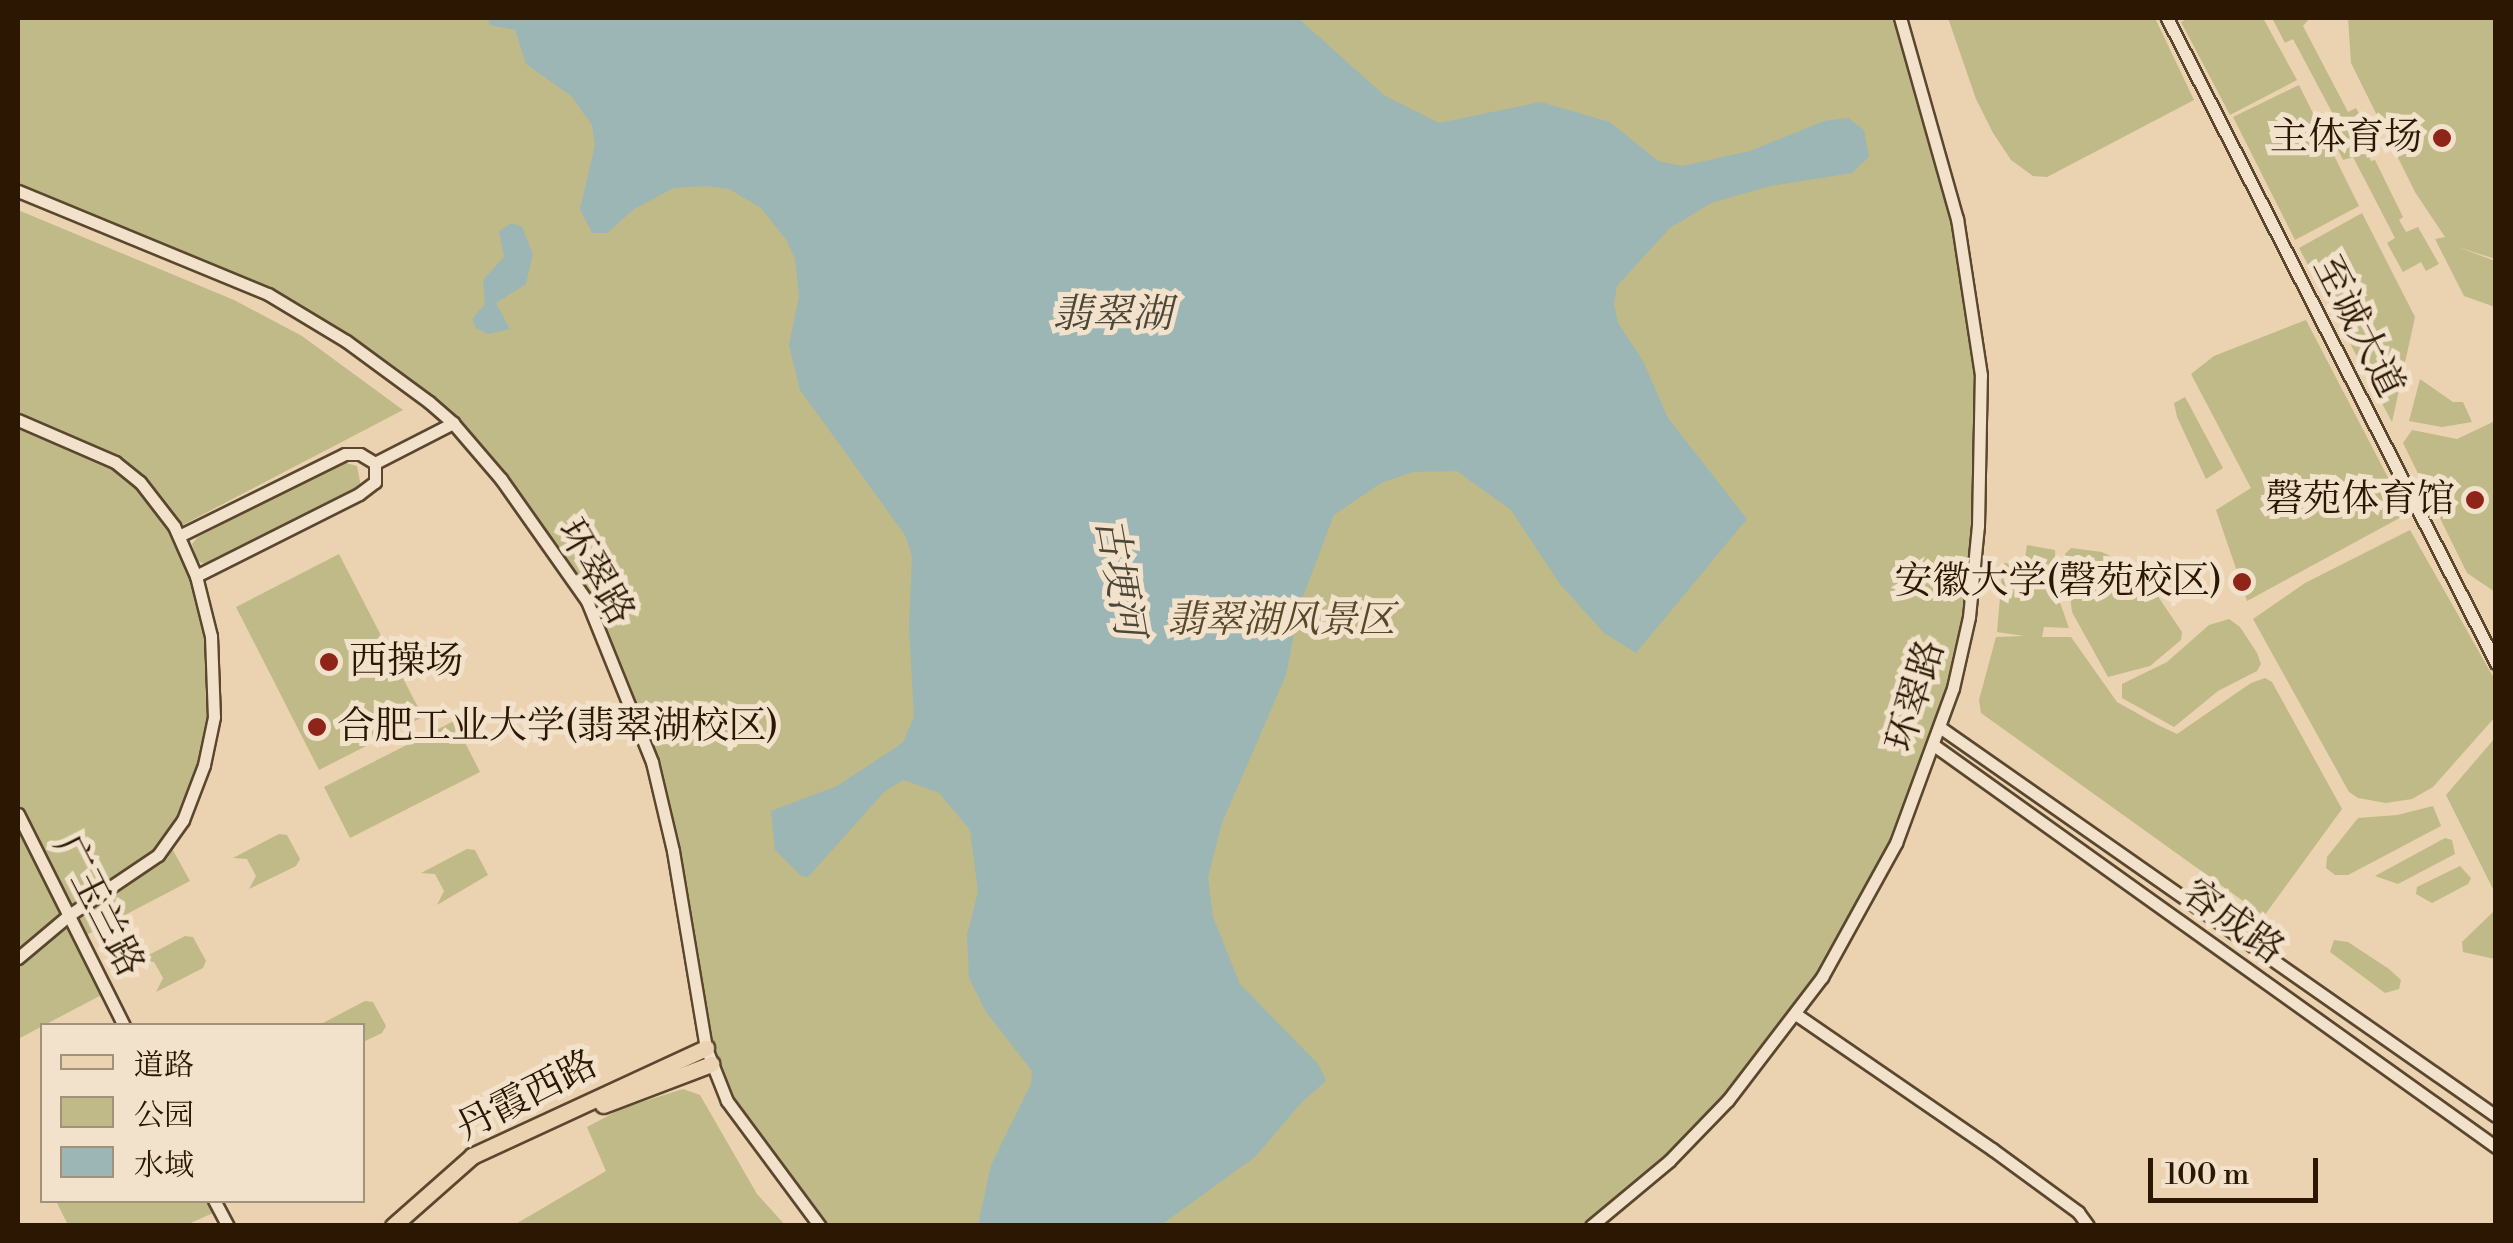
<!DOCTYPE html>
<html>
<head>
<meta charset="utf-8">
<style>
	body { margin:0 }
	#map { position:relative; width:2513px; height:1243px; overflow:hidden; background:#ebd3b1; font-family:"Libre Bodoni","Noto Serif SC",serif }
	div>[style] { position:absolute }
	.green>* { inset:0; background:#bfba87 }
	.water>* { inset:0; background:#9cb6b6 }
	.roads { filter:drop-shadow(2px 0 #5b462e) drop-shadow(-2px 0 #5b462e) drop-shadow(0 2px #5b462e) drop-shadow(0 -2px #5b462e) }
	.minor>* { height:11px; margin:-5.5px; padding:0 5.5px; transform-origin:5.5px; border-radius:5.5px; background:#f2e2cc }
	.major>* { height:15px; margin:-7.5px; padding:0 7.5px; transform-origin:7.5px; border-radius:7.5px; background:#ebd3b1 }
	.dots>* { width:28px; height:28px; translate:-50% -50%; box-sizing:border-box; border:5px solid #f2e2cc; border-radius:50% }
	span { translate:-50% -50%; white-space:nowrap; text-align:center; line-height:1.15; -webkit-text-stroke:10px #f2e2cc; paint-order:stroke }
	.poi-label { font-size:38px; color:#2b1702 }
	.right { translate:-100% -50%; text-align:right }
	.left { translate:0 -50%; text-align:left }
	.street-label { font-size:38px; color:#2b1702 }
	.park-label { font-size:38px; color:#57482a; font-style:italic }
	.water-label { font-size:40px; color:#4d4738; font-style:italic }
	.frame { position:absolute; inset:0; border:20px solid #2b1702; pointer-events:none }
	.legend { position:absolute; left:40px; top:1023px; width:325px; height:180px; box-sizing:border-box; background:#f2e2cc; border:2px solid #a2917b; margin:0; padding:12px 18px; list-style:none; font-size:30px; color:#2b1702 }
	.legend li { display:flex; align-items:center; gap:20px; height:50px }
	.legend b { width:50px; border:2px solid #a2917b }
	.scale { position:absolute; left:2148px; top:1158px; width:170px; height:45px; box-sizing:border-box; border:5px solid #2b1702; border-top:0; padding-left:12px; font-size:30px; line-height:35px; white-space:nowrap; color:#2b1702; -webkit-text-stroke:8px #f2e2cc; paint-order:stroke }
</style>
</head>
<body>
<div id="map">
	<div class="green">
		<i style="clip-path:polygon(18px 18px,1900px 18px,1948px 183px,1981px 375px,1969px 617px,1935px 746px,1861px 913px,1728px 1100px,1591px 1225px,820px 1225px,727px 1101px,711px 1064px,657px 778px,587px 601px,453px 423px,268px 294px,18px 191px)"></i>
		<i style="clip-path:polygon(1948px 18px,2155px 18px,2194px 100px,2047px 177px,2033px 176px,2011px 160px,1993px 133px,1976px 99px)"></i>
		<i style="clip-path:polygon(2189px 18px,2263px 18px,2297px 80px,2230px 115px,2181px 22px)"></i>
		<i style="clip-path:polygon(2272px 18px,2310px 18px,2303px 26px,2348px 112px,2356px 108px,2377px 147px,2367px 153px,2371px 161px,2375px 160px,2403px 217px,2399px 220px,2406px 232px,2418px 227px,2439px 264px,2426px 271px,2421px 262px,2403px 272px,2387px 243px,2395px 238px,2365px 180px,2353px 157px,2343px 160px,2324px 122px,2334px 116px,2293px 39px,2285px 43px)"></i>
		<i style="clip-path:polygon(2348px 18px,2495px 18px,2495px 259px,2458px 247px,2495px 261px,2495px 307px,2464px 296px,2435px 239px,2445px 237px,2415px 192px,2351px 63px)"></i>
		<i style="clip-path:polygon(2299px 85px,2359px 206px,2295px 240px,2233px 117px)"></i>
		<i style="clip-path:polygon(18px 210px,234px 300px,302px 336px,403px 410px,175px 529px,211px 636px,214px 717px,204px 765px,169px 843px,190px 881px,79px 939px,107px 992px,18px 1039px)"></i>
		<i style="clip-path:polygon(2362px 213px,2415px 317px,2392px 422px,2299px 248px)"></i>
		<i style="clip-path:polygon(2306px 320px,2407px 514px,2247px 601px,2216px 510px,2251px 488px,2191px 374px,2214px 356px)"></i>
		<i style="clip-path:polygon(2420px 379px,2453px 402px,2463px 402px,2472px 422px,2442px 427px,2409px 421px)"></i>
		<i style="clip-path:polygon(2185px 397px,2223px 468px,2206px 479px,2177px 417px,2174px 403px)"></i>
		<i style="clip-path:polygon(2495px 421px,2495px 592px,2467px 573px,2403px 443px,2412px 430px,2457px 439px)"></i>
		<i style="clip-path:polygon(342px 462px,357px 466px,361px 487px,208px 565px,197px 561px,192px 544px,198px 537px)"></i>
		<i style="clip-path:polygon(2410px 530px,2495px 680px,2495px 717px,2433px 787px,2412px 799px,2386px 803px,2358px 798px,2349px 792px,2253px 619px,2305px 583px)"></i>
		<i style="clip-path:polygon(2027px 545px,2055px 550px,2057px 594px,2069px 628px,2044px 627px,2042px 637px,2071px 637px,2117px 702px,2158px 725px,2177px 734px,2251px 683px,2265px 678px,2272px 682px,2342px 809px,2264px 916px,1981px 713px,1979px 700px,1996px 637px,2024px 636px,1997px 632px,2003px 563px,2024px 565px)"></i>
		<i style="clip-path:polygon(2071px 548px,2102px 552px,2132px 567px,2155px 592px,2182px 632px,2181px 640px,2150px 666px,2108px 677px,2072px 612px,2065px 554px)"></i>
		<i style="clip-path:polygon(339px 554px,423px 717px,319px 770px,236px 607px)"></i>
		<i style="clip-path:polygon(2229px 619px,2240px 627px,2257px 653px,2261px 664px,2257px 671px,2218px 691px,2174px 727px,2122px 698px,2122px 684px,2167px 662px,2209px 625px)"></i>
		<i style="clip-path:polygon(454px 721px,480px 772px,350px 838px,324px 787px)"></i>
		<i style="clip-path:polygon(2495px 738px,2495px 893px,2446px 795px)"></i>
		<i style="clip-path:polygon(2433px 806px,2441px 826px,2348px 875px,2335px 875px,2326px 868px,2327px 857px,2358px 818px,2397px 815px)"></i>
		<i style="clip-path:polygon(279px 834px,287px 835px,300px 859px,296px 866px,249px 889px,256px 876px,247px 859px,233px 858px)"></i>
		<i style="clip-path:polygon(2445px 838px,2452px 840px,2455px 854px,2398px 884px,2375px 876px)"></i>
		<i style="clip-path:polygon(467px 849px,475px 850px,488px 875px,437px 905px,444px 891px,435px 874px,421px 873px)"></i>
		<i style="clip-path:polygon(2460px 866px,2471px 878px,2468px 884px,2432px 903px,2416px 894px,2417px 887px)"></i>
		<i style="clip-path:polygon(2495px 910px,2495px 959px,2463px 952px,2462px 942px)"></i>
		<i style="clip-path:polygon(185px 936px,193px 937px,206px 961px,203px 968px,156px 992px,163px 978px,154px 962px,139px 960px)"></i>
		<i style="clip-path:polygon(2334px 940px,2348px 942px,2389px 969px,2401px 980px,2399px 989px,2385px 993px,2330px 952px)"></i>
		<i style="clip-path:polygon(365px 1001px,373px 1002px,386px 1026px,382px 1033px,363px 1042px,362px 1026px,319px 1025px)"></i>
		<i style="clip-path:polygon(683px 1089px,700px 1095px,757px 1194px,785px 1225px,514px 1225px,606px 1171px,587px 1127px,623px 1108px)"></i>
		<i style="clip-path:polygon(56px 1201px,214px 1201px,220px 1210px,186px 1225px,68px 1225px)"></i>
	</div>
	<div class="water">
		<i style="clip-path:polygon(487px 18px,1298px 18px,1385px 96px,1439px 123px,1541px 102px,1610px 122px,1658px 161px,1682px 166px,1750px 151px,1824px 121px,1848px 118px,1864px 130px,1869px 157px,1852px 173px,1770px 186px,1711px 203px,1670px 228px,1617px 286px,1614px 304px,1618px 323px,1643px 361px,1668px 418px,1747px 519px,1636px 653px,1604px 633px,1559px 583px,1511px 510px,1457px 471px,1413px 472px,1381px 483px,1334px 515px,1299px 607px,1286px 675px,1222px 823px,1208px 877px,1213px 917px,1240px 984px,1319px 1065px,1326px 1081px,1302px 1102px,1255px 1157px,1161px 1225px,978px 1225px,991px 1165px,1031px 1084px,1032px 1071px,986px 1012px,969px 978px,967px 935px,978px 892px,970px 830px,939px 793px,904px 780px,885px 791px,808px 877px,801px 876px,775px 850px,771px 811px,837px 786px,895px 748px,903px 742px,914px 717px,909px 628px,912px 556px,905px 535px,800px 390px,789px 345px,799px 296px,795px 259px,787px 241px,761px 208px,729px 189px,706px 186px,674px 188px,634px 209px,607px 233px,592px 233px,580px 209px,595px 145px,592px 125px,571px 96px,526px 64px,515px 30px,490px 25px)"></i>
		<i style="clip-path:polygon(512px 223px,522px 227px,533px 254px,526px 284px,496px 303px,510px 329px,488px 334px,476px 328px,472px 319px,485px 304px,483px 280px,504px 257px,499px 231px)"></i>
	</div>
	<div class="roads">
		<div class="minor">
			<i style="left:2167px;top:18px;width:724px;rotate:62.97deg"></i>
			<i style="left:18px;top:191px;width:270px;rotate:22.4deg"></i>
			<i style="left:268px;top:294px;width:91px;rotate:31.1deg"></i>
			<i style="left:346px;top:341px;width:103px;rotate:36.3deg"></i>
			<i style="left:429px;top:402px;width:32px;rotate:41deg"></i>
			<i style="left:453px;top:423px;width:74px;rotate:49.4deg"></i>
			<i style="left:501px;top:479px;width:149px;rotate:54.8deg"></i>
			<i style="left:587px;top:601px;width:174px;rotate:68deg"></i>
			<i style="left:652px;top:762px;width:91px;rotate:76.7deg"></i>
			<i style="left:673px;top:851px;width:200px;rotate:80.5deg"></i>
			<i style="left:706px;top:1048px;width:57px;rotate:68.4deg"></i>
			<i style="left:727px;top:1101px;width:156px;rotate:53.4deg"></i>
			<i style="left:18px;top:420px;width:106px;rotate:23.4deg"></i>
			<i style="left:115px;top:462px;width:32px;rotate:39deg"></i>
			<i style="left:140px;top:482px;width:56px;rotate:52.3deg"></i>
			<i style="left:174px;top:526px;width:55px;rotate:66.3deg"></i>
			<i style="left:196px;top:576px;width:62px;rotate:76deg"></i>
			<i style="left:211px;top:636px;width:81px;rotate:87.9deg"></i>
			<i style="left:214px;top:717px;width:49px;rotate:101.8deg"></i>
			<i style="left:204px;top:765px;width:59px;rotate:110.9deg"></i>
			<i style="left:183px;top:820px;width:43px;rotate:125.5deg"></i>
			<i style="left:158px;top:855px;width:107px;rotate:146deg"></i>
			<i style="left:69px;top:915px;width:67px;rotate:139.9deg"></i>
			<i style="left:179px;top:536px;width:185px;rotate:-26.3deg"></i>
			<i style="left:345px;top:454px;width:15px"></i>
			<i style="left:360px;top:454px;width:17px;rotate:31deg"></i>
			<i style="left:196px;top:576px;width:182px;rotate:-26.7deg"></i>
			<i style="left:359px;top:494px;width:20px;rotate:-37deg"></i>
			<i style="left:375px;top:482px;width:19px;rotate:-90deg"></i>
			<i style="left:375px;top:463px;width:88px;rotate:-27.1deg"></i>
			<i style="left:1941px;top:728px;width:677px;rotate:34.96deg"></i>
			<i style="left:1935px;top:746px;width:690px;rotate:35.56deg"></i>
			<i style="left:18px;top:814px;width:237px;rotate:63.4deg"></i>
			<i style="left:1797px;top:1015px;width:237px;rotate:34.5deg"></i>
			<i style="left:1992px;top:1149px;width:107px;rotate:36.2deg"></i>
			<i style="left:2078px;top:1212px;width:17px;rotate:54deg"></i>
			<i style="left:214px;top:1200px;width:30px;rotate:62deg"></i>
			<i style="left:1591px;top:1226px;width:102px;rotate:-39.8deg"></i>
			<i style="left:1669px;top:1161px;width:85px;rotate:-46deg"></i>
			<i style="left:1728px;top:1100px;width:155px;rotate:-52.6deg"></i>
			<i style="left:1822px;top:977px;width:153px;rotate:-61.1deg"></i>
			<i style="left:1896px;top:843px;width:165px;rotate:-69.8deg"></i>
			<i style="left:1953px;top:688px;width:73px;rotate:-77.3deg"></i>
			<i style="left:1969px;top:617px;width:91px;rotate:-84.4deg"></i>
			<i style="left:1978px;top:526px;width:151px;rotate:-88.9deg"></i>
			<i style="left:1981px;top:375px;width:158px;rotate:-98.7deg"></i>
			<i style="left:1957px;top:219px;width:209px;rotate:-105.8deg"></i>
		</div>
		<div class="major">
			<i style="left:603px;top:1105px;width:116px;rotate:-20.8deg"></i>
			<i style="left:393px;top:1226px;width:106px;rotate:-41.5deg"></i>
			<i style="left:472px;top:1156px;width:258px;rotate:-24.8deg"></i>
		</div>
	</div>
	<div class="dots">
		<i style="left:2442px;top:138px;background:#8f2418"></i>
		<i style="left:2475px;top:500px;background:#8f2418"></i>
		<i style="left:2242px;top:582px;background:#8f2418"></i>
		<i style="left:329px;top:662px;background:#8f2418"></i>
		<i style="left:317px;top:727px;background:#8f2418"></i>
	</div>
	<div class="poi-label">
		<span class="right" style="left:2422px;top:138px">主体育场</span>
		<span class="right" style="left:2455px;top:500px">磬苑体育馆</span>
		<span class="right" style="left:2222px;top:582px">安徽大学(磬苑校区)</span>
		<span class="left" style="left:349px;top:662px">西操场</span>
		<span class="left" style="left:337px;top:727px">合肥工业大学(翡翠湖校区)</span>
	</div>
	<div class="street-label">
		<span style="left:2358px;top:327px;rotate:63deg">至诚大道</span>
		<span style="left:595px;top:572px;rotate:60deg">环翠路</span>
		<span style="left:1916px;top:696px;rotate:-73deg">环翠路</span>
		<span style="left:98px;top:906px;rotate:63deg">广玉兰路</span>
		<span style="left:2233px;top:922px;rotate:36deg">容成路</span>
		<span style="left:527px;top:1096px;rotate:-27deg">丹霞西路</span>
	</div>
	<div class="park-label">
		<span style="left:1281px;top:621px">翡翠湖风景区</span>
	</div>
	<div class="water-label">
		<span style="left:1112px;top:315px">翡翠湖</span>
		<span style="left:1119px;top:577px;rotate:80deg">古埂河</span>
	</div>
	<div class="frame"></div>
	<ul class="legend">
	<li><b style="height:12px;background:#ebd3b1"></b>道路</li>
	<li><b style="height:28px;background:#bfba87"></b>公园</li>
	<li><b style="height:28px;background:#9cb6b6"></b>水域</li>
	</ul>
	<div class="scale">100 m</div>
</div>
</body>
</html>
